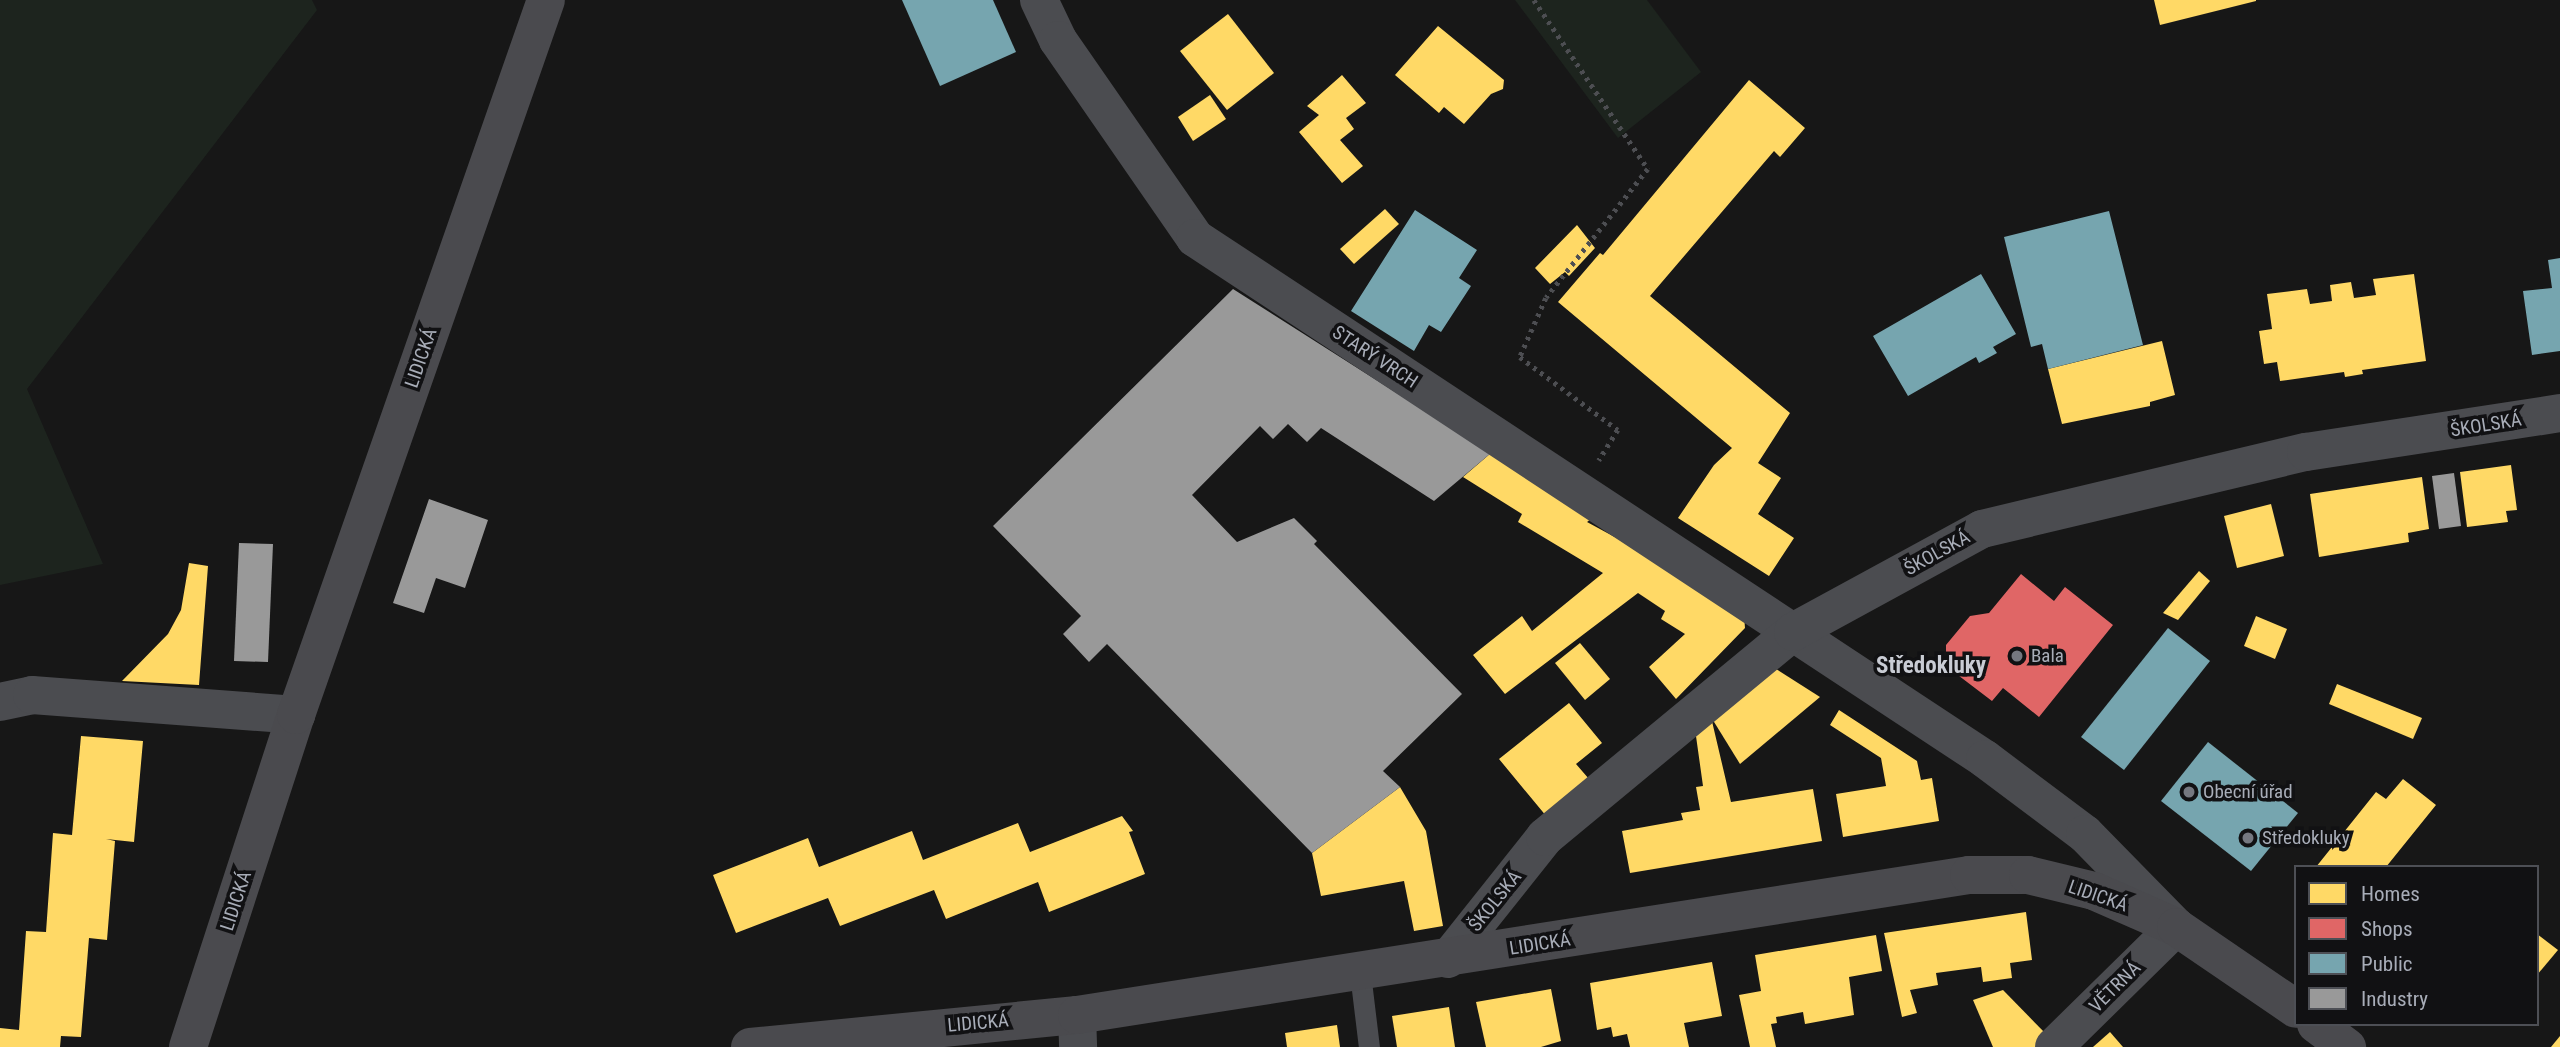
<!DOCTYPE html>
<html>
<head>
<meta charset="utf-8">
<style>
	body { margin:0 }
	#map { position:relative; width:2560px; height:1047px; overflow:hidden; background:#171717; font-family:"Roboto Condensed",sans-serif }
	div>[style] { position:absolute }
	.green>* { inset:0; background:#1d241e }
	.homes>* { inset:0; background:#ffd966 }
	.shops>* { inset:0; background:#e06666 }
	.public>* { inset:0; background:#76a5af }
	.industry>* { inset:0; background:#999 }
	.path>* { height:4.5px; margin-top:-2.25px; transform-origin:0; background:repeating-linear-gradient(90deg,#4d4e52 0 3.5px,transparent 0 8.5px) }
	.lane>* { height:21px; margin:-10.5px; padding:0 10.5px; transform-origin:10.5px; border-radius:10.5px; background:#4b4c50 }
	.street>* { height:38px; margin:-19px; padding:0 19px; transform-origin:19px; border-radius:19px; background:#4b4c50 }
	.secondary>* { height:38px; margin:-19px; padding:0 19px; transform-origin:19px; border-radius:19px; background:#4a4a4e }
	.dots>* { width:19px; height:19px; translate:-50% -50%; box-sizing:border-box; border:4px solid #111113; border-radius:50% }
	span { translate:-50% -50%; white-space:nowrap; text-align:center; line-height:1.15; -webkit-text-stroke:7px #111113; paint-order:stroke }
	.street-label { font-size:19px; color:#a8adb8 }
	.poi-label { font-size:19px; color:#a8adb8 }
	.left { translate:0 -50%; text-align:left }
	.quarter-label { font-size:23px; color:#c9ccd4; font-weight:700 }
	.legend { position:absolute; left:2294px; top:865px; width:245px; height:161px; box-sizing:border-box; background:#111113; border:2px solid #4d4f55; margin:0; padding:9px 12px; list-style:none; font-size:21px; color:#a8adb8 }
	.legend li { display:flex; align-items:center; gap:14px; height:35px }
	.legend b { width:35px; border:2px solid #4d4f55 }
</style>
</head>
<body>
<div id="map">
	<div class="green">
		<i style="clip-path:polygon(0 0,312px 0,317px 10px,27px 389px,103px 564px,0 585px)"></i>
		<i style="clip-path:polygon(1515px 0,1647px 0,1701px 72px,1618px 138px)"></i>
	</div>
	<div class="homes">
		<i style="clip-path:polygon(2154px 0,2256px 0,2256px 1px,2160px 25px)"></i>
		<i style="clip-path:polygon(1228px 14px,1274px 73px,1227px 110px,1180px 51px)"></i>
		<i style="clip-path:polygon(1438px 26px,1504px 80px,1503px 89px,1491px 94px,1464px 124px,1444px 107px,1439px 113px,1395px 75px)"></i>
		<i style="clip-path:polygon(1342px 75px,1366px 103px,1346px 118px,1354px 129px,1340px 140px,1363px 166px,1342px 183px,1299px 132px,1319px 115px,1307px 106px)"></i>
		<i style="clip-path:polygon(1749px 80px,1805px 128px,1780px 157px,1774px 151px,1650px 296px,1790px 413px,1758px 463px,1781px 478px,1758px 514px,1794px 538px,1769px 576px,1678px 518px,1714px 465px,1732px 448px,1558px 302px,1600px 253px,1603px 255px)"></i>
		<i style="clip-path:polygon(1210px 95px,1226px 119px,1193px 141px,1178px 117px)"></i>
		<i style="clip-path:polygon(1385px 209px,1399px 224px,1354px 264px,1340px 249px)"></i>
		<i style="clip-path:polygon(1577px 225px,1595px 248px,1569px 276px,1565px 272px,1550px 284px,1535px 268px)"></i>
		<i style="clip-path:polygon(2414px 274px,2426px 361px,2362px 370px,2363px 374px,2345px 377px,2344px 372px,2280px 381px,2277px 362px,2264px 364px,2259px 331px,2272px 329px,2267px 294px,2307px 289px,2310px 304px,2332px 301px,2330px 285px,2351px 282px,2354px 298px,2376px 295px,2373px 279px)"></i>
		<i style="clip-path:polygon(2162px 341px,2175px 395px,2150px 402px,2150px 406px,2062px 424px,2048px 369px)"></i>
		<i style="clip-path:polygon(1491px 453px,1591px 519px,1587px 522px,1670px 567px,1744px 615px,1745px 628px,1676px 699px,1649px 667px,1685px 634px,1661px 619px,1665px 611px,1638px 593px,1505px 694px,1473px 655px,1522px 616px,1532px 631px,1603px 573px,1518px 522px,1522px 514px,1463px 477px)"></i>
		<i style="clip-path:polygon(2511px 465px,2517px 510px,2506px 511px,2508px 522px,2467px 527px,2460px 472px)"></i>
		<i style="clip-path:polygon(2422px 477px,2429px 529px,2408px 533px,2409px 542px,2319px 557px,2310px 494px)"></i>
		<i style="clip-path:polygon(2271px 504px,2284px 556px,2237px 568px,2224px 516px)"></i>
		<i style="clip-path:polygon(189px 563px,208px 566px,199px 685px,122px 681px,168px 634px,181px 610px)"></i>
		<i style="clip-path:polygon(2199px 571px,2210px 581px,2178px 620px,2163px 613px)"></i>
		<i style="clip-path:polygon(2256px 616px,2287px 629px,2275px 659px,2244px 646px)"></i>
		<i style="clip-path:polygon(1580px 643px,1610px 679px,1585px 700px,1555px 663px)"></i>
		<i style="clip-path:polygon(1773px 667px,1820px 697px,1740px 764px,1711px 717px)"></i>
		<i style="clip-path:polygon(2337px 684px,2422px 718px,2413px 739px,2329px 704px)"></i>
		<i style="clip-path:polygon(1569px 703px,1602px 743px,1576px 764px,1589px 779px,1547px 817px,1499px 759px)"></i>
		<i style="clip-path:polygon(1839px 710px,1917px 761px,1921px 780px,1932px 778px,1939px 821px,1843px 837px,1836px 794px,1886px 786px,1881px 758px,1830px 725px)"></i>
		<i style="clip-path:polygon(1711px 717px,1731px 802px,1813px 789px,1822px 841px,1630px 873px,1622px 831px,1683px 820px,1681px 813px,1700px 810px,1696px 787px,1703px 786px,1695px 729px)"></i>
		<i style="clip-path:polygon(81px 736px,143px 741px,134px 842px,106px 839px,115px 841px,107px 940px,89px 938px,81px 1037px,61px 1036px,60px 1047px,0 1047px,0 1028px,19px 1030px,26px 931px,46px 932px,53px 833px,72px 835px)"></i>
		<i style="clip-path:polygon(2403px 779px,2436px 805px,2386px 867px,2316px 867px,2376px 792px,2386px 799px)"></i>
		<i style="clip-path:polygon(1400px 787px,1426px 831px,1443px 926px,1414px 931px,1404px 881px,1321px 896px,1312px 853px)"></i>
		<i style="clip-path:polygon(1122px 816px,1133px 831px,1129px 832px,1145px 874px,1049px 912px,1038px 882px,946px 919px,934px 890px,840px 926px,828px 898px,736px 933px,713px 875px,808px 838px,819px 867px,912px 831px,923px 860px,1018px 823px,1030px 852px)"></i>
		<i style="clip-path:polygon(2026px 912px,2032px 960px,2010px 963px,2012px 978px,1983px 982px,1981px 967px,1936px 973px,1938px 985px,1910px 990px,1917px 1013px,1902px 1017px,1884px 933px)"></i>
		<i style="clip-path:polygon(2537px 934px,2558px 950px,2537px 975px)"></i>
		<i style="clip-path:polygon(1876px 935px,1882px 971px,1849px 977px,1854px 1015px,1805px 1024px,1803px 1012px,1776px 1017px,1777px 1023px,1771px 1024px,1776px 1047px,1750px 1047px,1739px 995px,1761px 991px,1755px 955px)"></i>
		<i style="clip-path:polygon(1712px 962px,1722px 1016px,1684px 1023px,1689px 1047px,1630px 1047px,1627px 1034px,1613px 1037px,1611px 1027px,1597px 1030px,1590px 983px)"></i>
		<i style="clip-path:polygon(1551px 989px,1561px 1041px,1541px 1047px,1486px 1047px,1476px 1002px)"></i>
		<i style="clip-path:polygon(2003px 990px,2048px 1036px,2036px 1047px,1993px 1047px,1973px 1000px)"></i>
		<i style="clip-path:polygon(1449px 1007px,1455px 1047px,1397px 1047px,1392px 1016px)"></i>
		<i style="clip-path:polygon(1337px 1025px,1340px 1047px,1287px 1047px,1285px 1033px)"></i>
		<i style="clip-path:polygon(2110px 1032px,2123px 1047px,2093px 1047px)"></i>
		<i style="clip-path:polygon(2560px 1036px,2560px 1047px,2551px 1047px)"></i>
	</div>
	<div class="shops">
		<i style="clip-path:polygon(2021px 574px,2054px 601px,2065px 587px,2113px 625px,2039px 717px,2003px 688px,1992px 701px,1946px 666px,1946px 645px,1970px 616px,1989px 613px)"></i>
	</div>
	<div class="public">
		<i style="clip-path:polygon(902px 0,993px 0,1016px 52px,940px 86px)"></i>
		<i style="clip-path:polygon(1415px 210px,1477px 250px,1459px 278px,1471px 286px,1441px 332px,1429px 325px,1414px 351px,1351px 311px)"></i>
		<i style="clip-path:polygon(2109px 211px,2143px 345px,2048px 369px,2042px 344px,2031px 347px,2004px 237px)"></i>
		<i style="clip-path:polygon(2560px 258px,2560px 351px,2532px 355px,2523px 291px,2552px 288px,2548px 260px)"></i>
		<i style="clip-path:polygon(1981px 274px,2016px 334px,1993px 347px,1997px 353px,1979px 363px,1976px 357px,1908px 396px,1873px 336px)"></i>
		<i style="clip-path:polygon(2168px 628px,2210px 661px,2124px 770px,2081px 737px)"></i>
		<i style="clip-path:polygon(2208px 742px,2298px 813px,2251px 871px,2161px 801px)"></i>
	</div>
	<div class="industry">
		<i style="clip-path:polygon(1233px 289px,1491px 453px,1434px 501px,1321px 428px,1307px 442px,1288px 424px,1273px 439px,1260px 426px,1192px 495px,1237px 542px,1294px 518px,1317px 541px,1314px 544px,1462px 694px,1383px 771px,1400px 787px,1312px 853px,1107px 644px,1089px 662px,1063px 634px,1081px 616px,993px 526px)"></i>
		<i style="clip-path:polygon(2454px 473px,2461px 526px,2439px 529px,2432px 476px)"></i>
		<i style="clip-path:polygon(429px 499px,488px 520px,465px 588px,436px 578px,424px 613px,393px 603px)"></i>
		<i style="clip-path:polygon(239px 543px,273px 544px,268px 662px,234px 661px)"></i>
	</div>
	<div class="path">
		<i style="left:1534px;top:0;width:204px;rotate:56deg"></i>
		<i style="left:1648px;top:169px;width:164px;rotate:128.3deg"></i>
		<i style="left:1546px;top:298px;width:64px;rotate:113.8deg"></i>
		<i style="left:1520px;top:357px;width:122px;rotate:36.7deg"></i>
		<i style="left:1618px;top:430px;width:36px;rotate:122deg"></i>
	</div>
	<div class="lane">
		<i style="left:1360px;top:973px;width:75px;rotate:83.1deg"></i>
	</div>
	<div class="street">
		<i style="left:1039px;top:0;width:44px;rotate:64.6deg"></i>
		<i style="left:1058px;top:40px;width:241px;rotate:55.3deg"></i>
		<i style="left:1195px;top:238px;width:946px;rotate:33.4deg"></i>
		<i style="left:1985px;top:759px;width:125px;rotate:36.9deg"></i>
		<i style="left:2085px;top:834px;width:130px;rotate:45.6deg"></i>
		<i style="left:2176px;top:927px;width:171px;rotate:135.5deg"></i>
		<i style="left:0;top:702px;width:33px;rotate:-12deg"></i>
		<i style="left:32px;top:695px;width:265px;rotate:4.3deg"></i>
		<i style="left:1448px;top:959px;width:156px;rotate:-51.5deg"></i>
		<i style="left:1545px;top:837px;width:322px;rotate:-39.6deg"></i>
		<i style="left:1793px;top:632px;width:215px;rotate:-28.6deg"></i>
		<i style="left:1982px;top:529px;width:333px;rotate:-13.4deg"></i>
		<i style="left:2306px;top:452px;width:257px;rotate:-8.7deg"></i>
		<i style="left:1077px;top:1015px;width:32px;rotate:88deg"></i>
	</div>
	<div class="secondary">
		<i style="left:2316px;top:1024px;width:39px;rotate:37deg"></i>
		<i style="left:188px;top:1047px;width:349px;rotate:-72deg"></i>
		<i style="left:296px;top:715px;width:757px;rotate:-70.73deg"></i>
		<i style="left:750px;top:1047px;width:329px;rotate:-5.6deg"></i>
		<i style="left:1077px;top:1015px;width:903px;rotate:-8.92deg"></i>
		<i style="left:1969px;top:875px;width:59px"></i>
		<i style="left:2028px;top:875px;width:68px;rotate:13.6deg"></i>
		<i style="left:2094px;top:891px;width:90px;rotate:23.7deg"></i>
		<i style="left:2176px;top:927px;width:145px;rotate:34.3deg"></i>
	</div>
	<div class="dots">
		<i style="left:2017px;top:656px;background:#757880"></i>
		<i style="left:2189px;top:792px;background:#757880"></i>
		<i style="left:2248px;top:838px;background:#757880"></i>
	</div>
	<div class="street-label">
		<span style="left:1375px;top:357px;rotate:33deg">STARÝ VRCH</span>
		<span style="left:421px;top:358px;rotate:-71deg">LIDICKÁ</span>
		<span style="left:2486px;top:425px;rotate:-9deg">ŠKOLSKÁ</span>
		<span style="left:1937px;top:553px;rotate:-29deg">ŠKOLSKÁ</span>
		<span style="left:2098px;top:896px;rotate:19deg">LIDICKÁ</span>
		<span style="left:236px;top:901px;rotate:-72deg">LIDICKÁ</span>
		<span style="left:1495px;top:901px;rotate:-51deg">ŠKOLSKÁ</span>
		<span style="left:1540px;top:944px;rotate:-9deg">LIDICKÁ</span>
		<span style="left:2115px;top:987px;rotate:-45deg">VĚTRNÁ</span>
		<span style="left:978px;top:1023px;rotate:-5deg">LIDICKÁ</span>
	</div>
	<div class="poi-label">
		<span class="left" style="left:2031px;top:656px">Bala</span>
		<span class="left" style="left:2203px;top:792px">Obecní úřad</span>
		<span class="left" style="left:2262px;top:838px">Středokluky</span>
	</div>
	<div class="quarter-label">
		<span style="left:1931px;top:666px">Středokluky</span>
	</div>
	<ul class="legend">
	<li><b style="height:19px;background:#ffd966"></b>Homes</li>
	<li><b style="height:19px;background:#e06666"></b>Shops</li>
	<li><b style="height:19px;background:#76a5af"></b>Public</li>
	<li><b style="height:19px;background:#999"></b>Industry</li>
	</ul>
</div>
</body>
</html>
